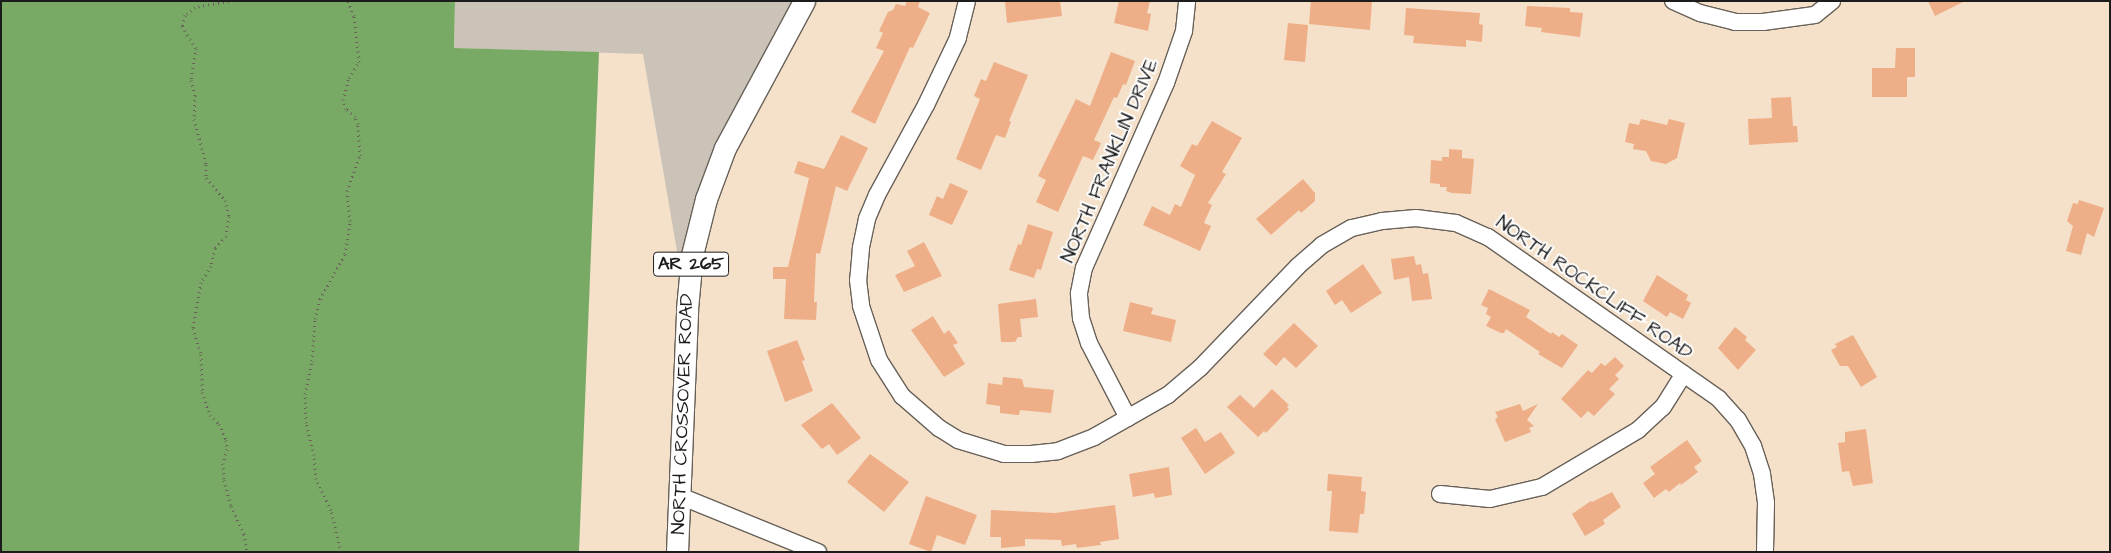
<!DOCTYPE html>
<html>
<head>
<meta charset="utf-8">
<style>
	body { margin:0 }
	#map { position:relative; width:2111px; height:553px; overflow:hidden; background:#f5e1c9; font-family:"Architects Daughter",sans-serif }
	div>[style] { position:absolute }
	.industrial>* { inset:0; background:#cbc3b8 }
	.forest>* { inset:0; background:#78aa65 }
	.building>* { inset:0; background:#eeae87 }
	.path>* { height:3px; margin-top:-1.5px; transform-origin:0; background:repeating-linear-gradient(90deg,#686159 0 1px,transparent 0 5px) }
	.roads { filter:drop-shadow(1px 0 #686159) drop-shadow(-1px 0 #686159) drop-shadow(0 1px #686159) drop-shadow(0 -1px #686159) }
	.minor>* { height:16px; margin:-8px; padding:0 8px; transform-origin:8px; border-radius:8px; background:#fff }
	.major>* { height:21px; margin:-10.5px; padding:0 10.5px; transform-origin:10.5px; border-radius:10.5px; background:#fff }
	span { translate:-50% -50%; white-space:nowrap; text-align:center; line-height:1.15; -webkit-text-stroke:4px #fff; paint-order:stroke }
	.shield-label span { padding:1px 4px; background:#fff; border:1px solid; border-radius:4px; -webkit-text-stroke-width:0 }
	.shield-label { font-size:18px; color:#1c1c1c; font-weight:700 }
	.street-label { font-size:19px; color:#1c1c1c }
	.frame { position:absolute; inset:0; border:2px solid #1c1c1c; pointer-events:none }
</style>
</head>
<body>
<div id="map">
	<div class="industrial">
		<i style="clip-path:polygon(455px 1px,804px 1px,725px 148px,687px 309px,643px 54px,454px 48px)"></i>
	</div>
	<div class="forest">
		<i style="clip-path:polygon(1px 1px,455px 1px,454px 48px,599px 52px,579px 552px,1px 552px)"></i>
	</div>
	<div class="building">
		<i style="clip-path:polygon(907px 1px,920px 1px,918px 7px,930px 13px,913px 48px,910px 47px,875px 124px,851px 112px,884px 51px,876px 48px,883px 33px,879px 31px,888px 12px,893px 10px,896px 4px,905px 6px)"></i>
		<i style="clip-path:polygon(1005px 1px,1060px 1px,1062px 16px,1007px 23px)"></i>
		<i style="clip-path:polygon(1119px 1px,1150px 1px,1147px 13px,1151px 14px,1148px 31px,1114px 23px)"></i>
		<i style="clip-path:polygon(1311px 1px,1372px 1px,1370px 30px,1309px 24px)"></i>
		<i style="clip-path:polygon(1928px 1px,1965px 1px,1935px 16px)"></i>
		<i style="clip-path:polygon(1527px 6px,1570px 8px,1570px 12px,1583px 13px,1580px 37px,1541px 32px,1542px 28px,1525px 26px)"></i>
		<i style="clip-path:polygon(1406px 8px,1480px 13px,1479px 24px,1483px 25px,1482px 42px,1466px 40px,1466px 47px,1413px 43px,1414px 36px,1404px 35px)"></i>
		<i style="clip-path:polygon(1288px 23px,1308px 25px,1305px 62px,1284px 60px)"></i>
		<i style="clip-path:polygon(1896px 48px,1915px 48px,1915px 77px,1907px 77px,1907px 97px,1872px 97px,1872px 68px,1895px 68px)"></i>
		<i style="clip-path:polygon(1111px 52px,1135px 61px,1126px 85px,1123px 84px,1117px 98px,1114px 97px,1094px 140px,1101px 143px,1093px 160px,1083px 156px,1058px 212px,1036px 202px,1046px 180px,1038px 176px,1076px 99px,1090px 106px)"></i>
		<i style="clip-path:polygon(994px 62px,1028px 75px,1009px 121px,1011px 122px,1005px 138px,996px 135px,981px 170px,956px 159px,980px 99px,974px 96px,981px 79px,986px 81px)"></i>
		<i style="clip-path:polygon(1791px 97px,1793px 126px,1797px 126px,1798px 142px,1749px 145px,1748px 119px,1772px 118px,1771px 98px)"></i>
		<i style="clip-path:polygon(1641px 119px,1667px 125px,1669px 119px,1685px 123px,1677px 158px,1666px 164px,1651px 161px,1646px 151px,1633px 149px,1634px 144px,1625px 142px,1629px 123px,1639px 125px)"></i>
		<i style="clip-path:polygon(1212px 121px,1242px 138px,1222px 172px,1226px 174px,1208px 203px,1212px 205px,1204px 223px,1211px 226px,1200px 251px,1143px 225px,1152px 206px,1170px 215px,1175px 204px,1181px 207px,1195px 175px,1180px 166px,1192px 144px,1197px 146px)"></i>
		<i style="clip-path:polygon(841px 135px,868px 148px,847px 191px,836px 186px,820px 254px,816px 253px,814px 302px,817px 302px,816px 320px,784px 319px,786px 279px,773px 279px,773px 267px,788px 267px,809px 178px,794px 173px,798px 161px,824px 169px)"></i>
		<i style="clip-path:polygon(1449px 149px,1462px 150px,1462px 158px,1474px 159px,1471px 194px,1452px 193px,1446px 191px,1447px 187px,1440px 187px,1440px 184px,1430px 183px,1431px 160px,1442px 161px,1442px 157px,1449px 157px)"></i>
		<i style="clip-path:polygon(1303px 179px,1315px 193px,1315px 201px,1301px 213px,1299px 210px,1271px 235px,1256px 219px)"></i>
		<i style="clip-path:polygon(950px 183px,968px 191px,952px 225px,929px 215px,937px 196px,943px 199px)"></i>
		<i style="clip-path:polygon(2079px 200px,2104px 208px,2094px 237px,2087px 233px,2081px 255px,2066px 251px,2073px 226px,2067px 221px,2073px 203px,2078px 204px)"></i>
		<i style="clip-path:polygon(1028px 224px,1053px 232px,1041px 270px,1037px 269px,1034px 278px,1009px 270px,1018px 244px,1021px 245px)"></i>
		<i style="clip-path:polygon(924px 242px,942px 276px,904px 292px,895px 275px,915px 266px,907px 251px)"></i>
		<i style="clip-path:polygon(1414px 256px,1416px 265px,1421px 264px,1423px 274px,1428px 273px,1432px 299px,1412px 301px,1409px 277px,1394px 280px,1391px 259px)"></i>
		<i style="clip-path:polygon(1363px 264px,1382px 293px,1351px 313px,1342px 300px,1335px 305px,1326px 291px)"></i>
		<i style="clip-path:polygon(1657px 275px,1688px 295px,1686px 300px,1691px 303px,1683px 319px,1670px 312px,1667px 317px,1643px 301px)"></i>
		<i style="clip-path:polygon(1489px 289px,1530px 310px,1526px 317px,1551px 334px,1552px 332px,1559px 337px,1562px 334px,1578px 345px,1562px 368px,1538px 354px,1540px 352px,1506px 329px,1504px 333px,1501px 333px,1486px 326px,1491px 317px,1486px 314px,1488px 308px,1481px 305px)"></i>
		<i style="clip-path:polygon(1036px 299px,1038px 317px,1020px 319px,1022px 337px,1018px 337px,1015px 342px,1001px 342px,998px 304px)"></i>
		<i style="clip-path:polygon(1130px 302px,1153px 308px,1151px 314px,1176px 320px,1171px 342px,1123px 331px)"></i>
		<i style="clip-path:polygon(933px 316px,944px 334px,949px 330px,958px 343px,953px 345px,965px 364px,944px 377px,911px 330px)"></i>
		<i style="clip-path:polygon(1294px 323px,1318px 346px,1296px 368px,1284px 357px,1276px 366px,1263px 354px)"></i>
		<i style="clip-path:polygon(1735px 327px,1747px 337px,1745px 340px,1756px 350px,1738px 370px,1718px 348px)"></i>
		<i style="clip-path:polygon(1853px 335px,1877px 377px,1861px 387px,1848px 366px,1840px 366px,1831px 350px,1837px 347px,1835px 344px)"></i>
		<i style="clip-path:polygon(797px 340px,805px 360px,802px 361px,813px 391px,785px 402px,767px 351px)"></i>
		<i style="clip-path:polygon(1615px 357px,1624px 366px,1615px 375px,1619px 379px,1609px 389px,1615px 394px,1594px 416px,1588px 411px,1581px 418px,1561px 399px,1588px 370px,1592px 373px,1601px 363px,1605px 366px)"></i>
		<i style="clip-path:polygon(1003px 377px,1022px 379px,1024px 387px,1054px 390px,1051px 413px,1020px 410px,1019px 415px,1000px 413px,1000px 406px,986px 404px,988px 383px,1002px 385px)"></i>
		<i style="clip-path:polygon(1272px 389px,1289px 405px,1287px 407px,1289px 409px,1266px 433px,1264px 431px,1258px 437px,1227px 407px,1240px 395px,1254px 408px)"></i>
		<i style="clip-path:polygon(832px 403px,861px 438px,837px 455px,829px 444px,822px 449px,801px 425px)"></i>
		<i style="clip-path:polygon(1520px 404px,1523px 411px,1538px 404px,1527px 420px,1534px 426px,1529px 428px,1531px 432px,1505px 442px,1495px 419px,1498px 417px,1495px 412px)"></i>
		<i style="clip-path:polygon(1196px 428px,1205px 442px,1221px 432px,1235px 453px,1205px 474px,1181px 438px)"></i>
		<i style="clip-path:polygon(1866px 429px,1873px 483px,1853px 486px,1849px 471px,1842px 472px,1838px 443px,1845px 442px,1845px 432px)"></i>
		<i style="clip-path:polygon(1687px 440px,1702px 461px,1694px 467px,1698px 472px,1681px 485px,1680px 483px,1669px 492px,1666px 489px,1654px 498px,1643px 483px,1655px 474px,1650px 467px)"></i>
		<i style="clip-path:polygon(870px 454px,909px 482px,884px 512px,847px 482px)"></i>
		<i style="clip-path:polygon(1169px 467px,1172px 495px,1155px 498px,1154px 493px,1133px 497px,1129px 474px)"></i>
		<i style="clip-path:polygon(1328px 474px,1362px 477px,1361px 491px,1366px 492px,1364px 514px,1360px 514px,1358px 533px,1329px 531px,1332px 491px,1327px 491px)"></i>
		<i style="clip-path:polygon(1612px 492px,1621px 507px,1603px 520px,1605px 524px,1585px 536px,1572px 514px,1591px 501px,1592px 502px)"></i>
		<i style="clip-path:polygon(926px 496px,977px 515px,965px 545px,937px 535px,931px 552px,909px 544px)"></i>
		<i style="clip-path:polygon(1115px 505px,1119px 539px,1100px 542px,1101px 545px,1077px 548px,1076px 544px,1062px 546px,1061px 540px,1025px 539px,1025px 546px,1001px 548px,1001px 537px,990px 537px,991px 510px,1055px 513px)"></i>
	</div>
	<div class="path">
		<i style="left:229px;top:1px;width:35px;rotate:170deg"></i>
		<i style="left:195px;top:7px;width:13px;rotate:141deg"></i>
		<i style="left:185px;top:15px;width:11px;rotate:105deg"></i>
		<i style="left:182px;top:26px;width:26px;rotate:58deg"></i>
		<i style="left:196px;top:48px;width:32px;rotate:99deg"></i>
		<i style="left:191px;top:80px;width:16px;rotate:75deg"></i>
		<i style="left:195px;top:95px;width:24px;rotate:92deg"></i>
		<i style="left:194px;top:119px;width:47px;rotate:75.1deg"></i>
		<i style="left:206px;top:164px;width:14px;rotate:90deg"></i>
		<i style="left:206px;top:178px;width:29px;rotate:49deg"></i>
		<i style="left:225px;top:200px;width:16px;rotate:76deg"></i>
		<i style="left:229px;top:216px;width:20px;rotate:99deg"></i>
		<i style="left:226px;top:236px;width:16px;rotate:133deg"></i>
		<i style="left:215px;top:248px;width:18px;rotate:103deg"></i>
		<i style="left:211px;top:266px;width:19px;rotate:122deg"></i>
		<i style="left:201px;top:282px;width:47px;rotate:99.9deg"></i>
		<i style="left:193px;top:328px;width:27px;rotate:73deg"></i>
		<i style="left:201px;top:354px;width:38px;rotate:88deg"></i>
		<i style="left:202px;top:392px;width:24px;rotate:71deg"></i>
		<i style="left:210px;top:415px;width:13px;rotate:45deg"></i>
		<i style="left:219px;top:424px;width:17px;rotate:66deg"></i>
		<i style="left:226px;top:440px;width:9px;rotate:84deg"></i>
		<i style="left:227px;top:449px;width:15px;rotate:106deg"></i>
		<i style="left:223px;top:463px;width:17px;rotate:87deg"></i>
		<i style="left:224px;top:480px;width:27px;rotate:75deg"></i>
		<i style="left:231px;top:506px;width:31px;rotate:65deg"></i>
		<i style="left:244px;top:534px;width:18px;rotate:81deg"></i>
		<i style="left:341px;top:552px;width:43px;rotate:-103.4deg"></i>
		<i style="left:331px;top:510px;width:34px;rotate:-116deg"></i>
		<i style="left:316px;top:479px;width:24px;rotate:-95deg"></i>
		<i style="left:314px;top:455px;width:33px;rotate:-104deg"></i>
		<i style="left:306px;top:423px;width:29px;rotate:-92deg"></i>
		<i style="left:305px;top:394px;width:34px;rotate:-78deg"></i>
		<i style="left:312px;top:361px;width:42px;rotate:-85.9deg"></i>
		<i style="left:315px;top:319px;width:21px;rotate:-76deg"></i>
		<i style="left:320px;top:299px;width:51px;rotate:-60.9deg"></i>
		<i style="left:345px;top:254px;width:33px;rotate:-81deg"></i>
		<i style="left:350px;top:221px;width:30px;rotate:-96deg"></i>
		<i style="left:347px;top:191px;width:37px;rotate:-70deg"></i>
		<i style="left:360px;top:156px;width:32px;rotate:-94deg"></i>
		<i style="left:358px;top:124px;width:8px;rotate:-113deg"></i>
		<i style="left:355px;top:117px;width:12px;rotate:-138deg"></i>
		<i style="left:346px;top:109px;width:9px;rotate:-108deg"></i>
		<i style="left:343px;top:100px;width:23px;rotate:-75deg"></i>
		<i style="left:349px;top:78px;width:19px;rotate:-58deg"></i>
		<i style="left:359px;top:62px;width:46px;rotate:-96.2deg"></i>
		<i style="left:354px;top:16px;width:16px;rotate:-112deg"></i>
	</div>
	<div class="roads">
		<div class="minor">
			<i style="left:967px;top:1px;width:38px;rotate:104deg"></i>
			<i style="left:958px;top:38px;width:74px;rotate:115.5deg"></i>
			<i style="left:926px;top:105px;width:102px;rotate:118.6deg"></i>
			<i style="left:877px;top:195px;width:26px;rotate:113deg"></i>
			<i style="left:867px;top:219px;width:30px;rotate:102deg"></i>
			<i style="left:861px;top:248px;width:32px;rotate:95deg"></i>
			<i style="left:858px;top:280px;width:26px;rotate:83deg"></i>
			<i style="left:861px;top:306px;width:57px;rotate:71.6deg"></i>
			<i style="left:879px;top:360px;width:43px;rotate:57.4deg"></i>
			<i style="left:902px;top:396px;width:49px;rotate:40.9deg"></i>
			<i style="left:939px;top:428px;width:22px;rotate:32deg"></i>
			<i style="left:958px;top:440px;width:48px;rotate:16.9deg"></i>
			<i style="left:1004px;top:454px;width:27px"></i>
			<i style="left:1031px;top:454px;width:27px;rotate:-6deg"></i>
			<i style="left:1058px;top:451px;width:39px;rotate:-21deg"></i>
			<i style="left:1094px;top:437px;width:85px;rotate:-29.6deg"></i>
			<i style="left:1168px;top:395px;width:42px;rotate:-40.2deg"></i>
			<i style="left:1200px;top:368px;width:141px;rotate:-46.1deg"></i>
			<i style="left:1298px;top:266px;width:32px;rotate:-41deg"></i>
			<i style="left:1322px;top:245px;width:34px;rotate:-30deg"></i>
			<i style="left:1352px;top:228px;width:31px;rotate:-13deg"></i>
			<i style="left:1382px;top:221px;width:34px;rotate:-5deg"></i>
			<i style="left:1416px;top:218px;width:40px;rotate:7.1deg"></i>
			<i style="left:1456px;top:223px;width:35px;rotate:24deg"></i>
			<i style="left:1488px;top:237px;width:282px;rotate:35deg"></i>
			<i style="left:1719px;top:399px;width:28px;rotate:48deg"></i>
			<i style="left:1738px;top:420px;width:30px;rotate:60deg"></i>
			<i style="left:1753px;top:446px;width:29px;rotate:72deg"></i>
			<i style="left:1762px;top:474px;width:29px;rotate:82deg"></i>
			<i style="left:1766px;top:503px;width:49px;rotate:91.2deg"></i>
			<i style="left:1673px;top:1px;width:30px;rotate:24deg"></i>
			<i style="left:1700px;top:13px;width:36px;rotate:14deg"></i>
			<i style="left:1735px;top:22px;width:28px"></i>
			<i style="left:1763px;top:22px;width:52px;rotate:-7.7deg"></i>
			<i style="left:1815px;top:15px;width:22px;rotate:-39deg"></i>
			<i style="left:1128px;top:418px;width:85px;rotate:-117.5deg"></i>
			<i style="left:1089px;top:343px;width:26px;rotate:-108deg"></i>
			<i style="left:1081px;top:318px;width:25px;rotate:-95deg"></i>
			<i style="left:1079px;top:293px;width:25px;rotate:-79deg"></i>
			<i style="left:1084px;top:268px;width:202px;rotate:-66.1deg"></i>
			<i style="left:1166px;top:83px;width:55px;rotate:-70.9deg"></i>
			<i style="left:1184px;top:31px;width:30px;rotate:-84deg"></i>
			<i style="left:1440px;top:494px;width:50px;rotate:5.7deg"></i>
			<i style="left:1490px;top:499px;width:53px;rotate:-13deg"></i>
			<i style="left:1542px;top:487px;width:112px;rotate:-30.7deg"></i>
			<i style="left:1638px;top:430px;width:34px;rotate:-43deg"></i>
			<i style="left:1663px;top:407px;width:39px;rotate:-58deg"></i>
			<i style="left:680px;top:496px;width:149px;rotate:22.1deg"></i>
		</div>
		<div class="major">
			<i style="left:677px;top:552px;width:243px;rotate:-87.6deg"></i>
			<i style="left:687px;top:309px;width:54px;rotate:-84.7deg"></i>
			<i style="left:692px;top:255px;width:58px;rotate:-76deg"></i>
			<i style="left:706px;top:199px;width:54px;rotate:-69.6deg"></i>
			<i style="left:725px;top:148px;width:167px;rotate:-61.7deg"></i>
		</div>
	</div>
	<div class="shield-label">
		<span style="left:691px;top:264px">AR 265</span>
	</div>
	<div class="street-label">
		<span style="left:1110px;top:161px;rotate:-67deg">NORTH FRANKLIN DRIVE</span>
		<span style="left:1594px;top:288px;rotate:35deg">NORTH ROCKCLIFF ROAD</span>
		<span style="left:683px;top:414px;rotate:-88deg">NORTH CROSSOVER ROAD</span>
	</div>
	<div class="frame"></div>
</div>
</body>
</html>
